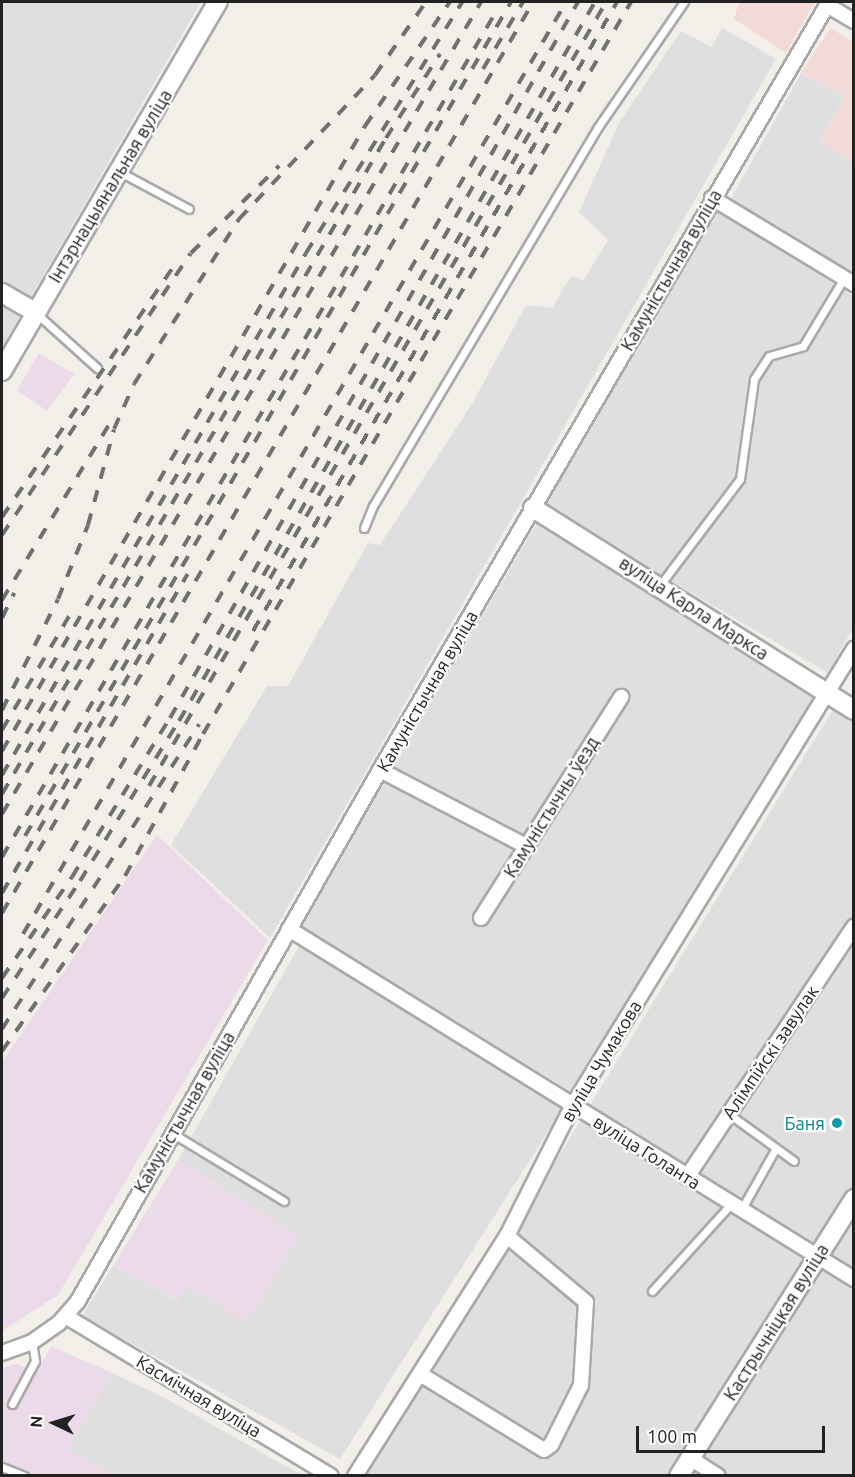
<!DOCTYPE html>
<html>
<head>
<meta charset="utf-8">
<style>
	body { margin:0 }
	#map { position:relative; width:855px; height:1477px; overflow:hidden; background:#f2efe9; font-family:Ubuntu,sans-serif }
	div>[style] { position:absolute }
	.residential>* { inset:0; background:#e0dfdf }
	.commercial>* { inset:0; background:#f2dad9 }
	.industrial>* { inset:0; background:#ebdbe8 }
	.roads { filter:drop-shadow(2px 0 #a9a9a9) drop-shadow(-2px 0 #a9a9a9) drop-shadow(0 2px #a9a9a9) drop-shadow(0 -2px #a9a9a9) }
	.service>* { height:7px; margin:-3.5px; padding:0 3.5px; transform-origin:3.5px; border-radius:3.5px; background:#fff }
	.minor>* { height:14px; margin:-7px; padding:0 7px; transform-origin:7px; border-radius:7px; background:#fff }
	.tertiary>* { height:18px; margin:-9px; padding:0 9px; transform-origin:9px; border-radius:9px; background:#fff }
	.rail>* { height:4px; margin-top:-2px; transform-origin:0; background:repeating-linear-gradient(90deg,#707070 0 12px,transparent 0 24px) }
	.dots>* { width:16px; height:16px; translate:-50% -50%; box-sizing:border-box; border:3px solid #fff; border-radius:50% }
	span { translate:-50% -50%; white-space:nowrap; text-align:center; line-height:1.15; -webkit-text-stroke:4.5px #fff; paint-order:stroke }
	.street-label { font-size:18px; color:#222 }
	.culture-label { font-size:18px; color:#0d838f }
	.right { translate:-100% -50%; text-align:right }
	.frame { position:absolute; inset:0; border:3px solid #222; pointer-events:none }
	.north { position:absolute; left:24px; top:1393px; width:60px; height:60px; -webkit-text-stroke:4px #fff; paint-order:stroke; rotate:274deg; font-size:16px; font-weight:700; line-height:24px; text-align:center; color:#222 }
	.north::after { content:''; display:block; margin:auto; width:21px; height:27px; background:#222; clip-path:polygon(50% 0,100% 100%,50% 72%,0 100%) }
	.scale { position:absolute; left:636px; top:1426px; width:189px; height:27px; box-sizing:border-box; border:3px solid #222; border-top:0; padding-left:8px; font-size:18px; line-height:21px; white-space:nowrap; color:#222; -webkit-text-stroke:4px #fff; paint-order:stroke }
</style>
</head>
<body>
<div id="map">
	<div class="residential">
		<i style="clip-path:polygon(2px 2px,201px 2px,2px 347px)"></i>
		<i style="clip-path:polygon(722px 28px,776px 59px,270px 938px,171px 845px,267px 686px,288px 686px,368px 543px,380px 545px,472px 404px,526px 305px,552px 308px,571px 276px,583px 281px,608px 240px,579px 212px,620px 121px,681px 31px,712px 47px)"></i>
		<i style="clip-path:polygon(801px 73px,845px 97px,820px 141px,853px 162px,853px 274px,731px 199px)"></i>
		<i style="clip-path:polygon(715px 208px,853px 296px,853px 628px,828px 673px,543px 506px)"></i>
		<i style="clip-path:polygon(537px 523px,817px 694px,572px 1092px,300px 926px)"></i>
		<i style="clip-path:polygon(834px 708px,853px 719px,853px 1475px,362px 1476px)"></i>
		<i style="clip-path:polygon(299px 946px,563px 1108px,340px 1459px,82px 1316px,113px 1266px,178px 1301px,186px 1286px,299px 1236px,178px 1160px)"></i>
		<i style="clip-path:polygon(112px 1373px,165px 1398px,302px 1475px,112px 1475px,67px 1449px)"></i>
	</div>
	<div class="commercial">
		<i style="clip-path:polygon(739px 2px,815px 2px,786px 53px,734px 19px)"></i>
		<i style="clip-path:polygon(831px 28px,853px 42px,853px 162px,820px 142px,845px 97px,801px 73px)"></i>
	</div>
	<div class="industrial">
		<i style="clip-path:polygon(39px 353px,74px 374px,47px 411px,17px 390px)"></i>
		<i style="clip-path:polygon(157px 835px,268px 940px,58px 1295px,2px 1331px,2px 1062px)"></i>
		<i style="clip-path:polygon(178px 1160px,299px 1236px,247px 1322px,186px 1286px,179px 1301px,113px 1266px)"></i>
		<i style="clip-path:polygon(51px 1346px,112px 1373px,67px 1449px,112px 1475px,2px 1476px,2px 1368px,17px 1364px,37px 1372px)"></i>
	</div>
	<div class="roads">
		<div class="service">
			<i style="left:120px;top:172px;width:78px;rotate:28.2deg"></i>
			<i style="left:37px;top:314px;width:81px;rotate:42deg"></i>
			<i style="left:364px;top:528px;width:24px;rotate:-68deg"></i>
			<i style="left:373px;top:506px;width:441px;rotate:-59.3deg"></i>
			<i style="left:598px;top:127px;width:152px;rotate:-55.5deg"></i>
			<i style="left:660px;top:585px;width:133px;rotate:-53deg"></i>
			<i style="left:740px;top:479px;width:101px;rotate:-82deg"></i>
			<i style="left:754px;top:379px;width:27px;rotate:-57deg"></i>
			<i style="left:769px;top:356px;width:35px;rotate:-16deg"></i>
			<i style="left:803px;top:346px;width:79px;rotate:-58.9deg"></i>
			<i style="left:729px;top:1114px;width:80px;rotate:35.9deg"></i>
			<i style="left:172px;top:1133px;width:131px;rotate:31.3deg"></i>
			<i style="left:741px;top:1210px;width:71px;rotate:-60.6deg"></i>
			<i style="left:652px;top:1291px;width:118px;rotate:-47.8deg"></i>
			<i style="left:12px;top:1404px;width:49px;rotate:-61.9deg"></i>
			<i style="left:35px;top:1361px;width:19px;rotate:-99deg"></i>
			<i style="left:2px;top:1467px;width:24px;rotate:22deg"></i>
		</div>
		<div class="minor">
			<i style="left:827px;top:5px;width:31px;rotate:31deg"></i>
			<i style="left:712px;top:198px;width:166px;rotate:31.2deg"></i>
			<i style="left:380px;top:770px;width:165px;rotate:27.5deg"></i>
			<i style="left:481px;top:918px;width:262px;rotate:-57.6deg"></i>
			<i style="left:289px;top:929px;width:665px;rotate:31.78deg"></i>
			<i style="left:687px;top:1177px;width:301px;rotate:-56.3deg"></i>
			<i style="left:67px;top:1317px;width:308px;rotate:31.1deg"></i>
			<i style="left:2px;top:1353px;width:32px;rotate:-20deg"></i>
			<i style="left:32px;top:1342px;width:33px;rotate:-35deg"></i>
			<i style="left:59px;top:1323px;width:29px;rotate:-49deg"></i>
			<i style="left:78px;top:1301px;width:611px;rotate:-60.37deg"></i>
			<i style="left:380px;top:770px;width:890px;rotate:-59.69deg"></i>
			<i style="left:420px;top:1374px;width:145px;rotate:31.5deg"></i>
			<i style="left:544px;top:1450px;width:9px;rotate:-36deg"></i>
			<i style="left:551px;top:1445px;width:67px;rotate:-63.4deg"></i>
			<i style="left:581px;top:1385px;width:83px;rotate:-86.6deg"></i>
			<i style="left:586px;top:1302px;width:103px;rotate:-140.1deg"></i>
			<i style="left:690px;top:1458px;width:33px;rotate:33deg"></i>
			<i style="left:355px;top:1476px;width:284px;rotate:-57.7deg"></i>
			<i style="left:507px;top:1236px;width:147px;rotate:-63.3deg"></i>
			<i style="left:573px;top:1105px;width:536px;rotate:-58.36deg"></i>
		</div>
		<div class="tertiary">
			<i style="left:2px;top:293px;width:38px;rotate:30deg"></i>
			<i style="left:2px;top:371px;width:428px;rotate:-59.7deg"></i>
			<i style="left:533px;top:508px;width:379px;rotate:32.2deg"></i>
			<i style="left:679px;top:1476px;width:328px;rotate:-57.7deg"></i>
		</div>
	</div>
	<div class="rail">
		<i style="left:483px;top:69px;width:78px;rotate:-59.2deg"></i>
		<i style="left:2px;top:517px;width:306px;rotate:-55.6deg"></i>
		<i style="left:2px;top:535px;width:339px;rotate:-56.2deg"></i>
		<i style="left:191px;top:253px;width:124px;rotate:-44.7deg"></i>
		<i style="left:2px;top:600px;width:211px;rotate:-58.6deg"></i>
		<i style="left:2px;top:618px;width:28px;rotate:-64deg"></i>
		<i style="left:253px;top:631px;width:727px;rotate:-59.94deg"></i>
		<i style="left:2px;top:710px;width:124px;rotate:-63.2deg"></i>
		<i style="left:58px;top:599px;width:80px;rotate:-67.9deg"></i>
		<i style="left:88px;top:525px;width:99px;rotate:-74.8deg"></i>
		<i style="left:114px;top:429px;width:49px;rotate:-66deg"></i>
		<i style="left:134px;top:384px;width:196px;rotate:-57.5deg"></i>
		<i style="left:239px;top:219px;width:198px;rotate:-46.6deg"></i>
		<i style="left:375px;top:75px;width:89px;rotate:-55.1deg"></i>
		<i style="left:2px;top:730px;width:136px;rotate:-59.5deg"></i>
		<i style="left:2px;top:751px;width:723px;rotate:-59.85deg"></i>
		<i style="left:365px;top:126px;width:150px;rotate:-55.6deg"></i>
		<i style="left:2px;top:775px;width:604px;rotate:-59.78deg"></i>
		<i style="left:306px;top:253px;width:296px;rotate:-58.1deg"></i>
		<i style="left:149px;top:786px;width:907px;rotate:-59.76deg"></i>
		<i style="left:2px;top:794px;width:760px;rotate:-59.66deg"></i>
		<i style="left:386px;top:138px;width:100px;rotate:-57.3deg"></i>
		<i style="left:2px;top:814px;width:943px;rotate:-59.46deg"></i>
		<i style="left:25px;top:836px;width:965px;rotate:-59.77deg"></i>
		<i style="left:2px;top:857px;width:981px;rotate:-59.7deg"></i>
		<i style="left:2px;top:893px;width:369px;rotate:-59.8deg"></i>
		<i style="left:2px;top:913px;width:1054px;rotate:-59.76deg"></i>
		<i style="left:23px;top:934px;width:1079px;rotate:-59.77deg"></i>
		<i style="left:2px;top:978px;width:123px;rotate:-55.3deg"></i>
		<i style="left:72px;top:877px;width:187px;rotate:-58.4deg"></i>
		<i style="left:170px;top:718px;width:824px;rotate:-60.32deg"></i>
		<i style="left:2px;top:998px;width:141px;rotate:-56.3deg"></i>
		<i style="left:80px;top:881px;width:188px;rotate:-58.3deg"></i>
		<i style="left:179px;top:721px;width:831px;rotate:-59.95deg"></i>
		<i style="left:2px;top:1029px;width:363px;rotate:-57.1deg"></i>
		<i style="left:2px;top:1051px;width:214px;rotate:-54.9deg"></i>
		<i style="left:125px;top:876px;width:162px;rotate:-61.2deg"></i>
		<i style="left:203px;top:734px;width:848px;rotate:-59.69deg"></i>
	</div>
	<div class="dots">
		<i style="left:837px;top:1123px;background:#0f9aa8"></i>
	</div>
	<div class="street-label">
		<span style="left:110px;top:186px;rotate:-59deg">Інтэрнацыянальная вуліца</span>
		<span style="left:671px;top:270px;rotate:-60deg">Камуністычная вуліца</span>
		<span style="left:694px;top:608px;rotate:33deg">вуліца Карла Маркса</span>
		<span style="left:427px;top:691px;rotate:-60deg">Камуністычная вуліца</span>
		<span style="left:551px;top:807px;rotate:-58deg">Камуністычны ўезд</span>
		<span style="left:770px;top:1052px;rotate:-56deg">Алімпійскі завулак</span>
		<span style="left:601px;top:1061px;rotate:-59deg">вуліца Чумакова</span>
		<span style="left:184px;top:1112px;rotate:-60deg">Камуністычная вуліца</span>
		<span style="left:647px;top:1152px;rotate:32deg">вуліца Голанта</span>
		<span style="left:776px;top:1322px;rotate:-58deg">Кастрычніцкая вуліца</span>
		<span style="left:199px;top:1396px;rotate:31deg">Касмічная вуліца</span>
	</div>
	<div class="culture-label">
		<span class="right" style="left:825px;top:1123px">Баня</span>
	</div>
	<div class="frame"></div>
	<div class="north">N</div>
	<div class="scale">100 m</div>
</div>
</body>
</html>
